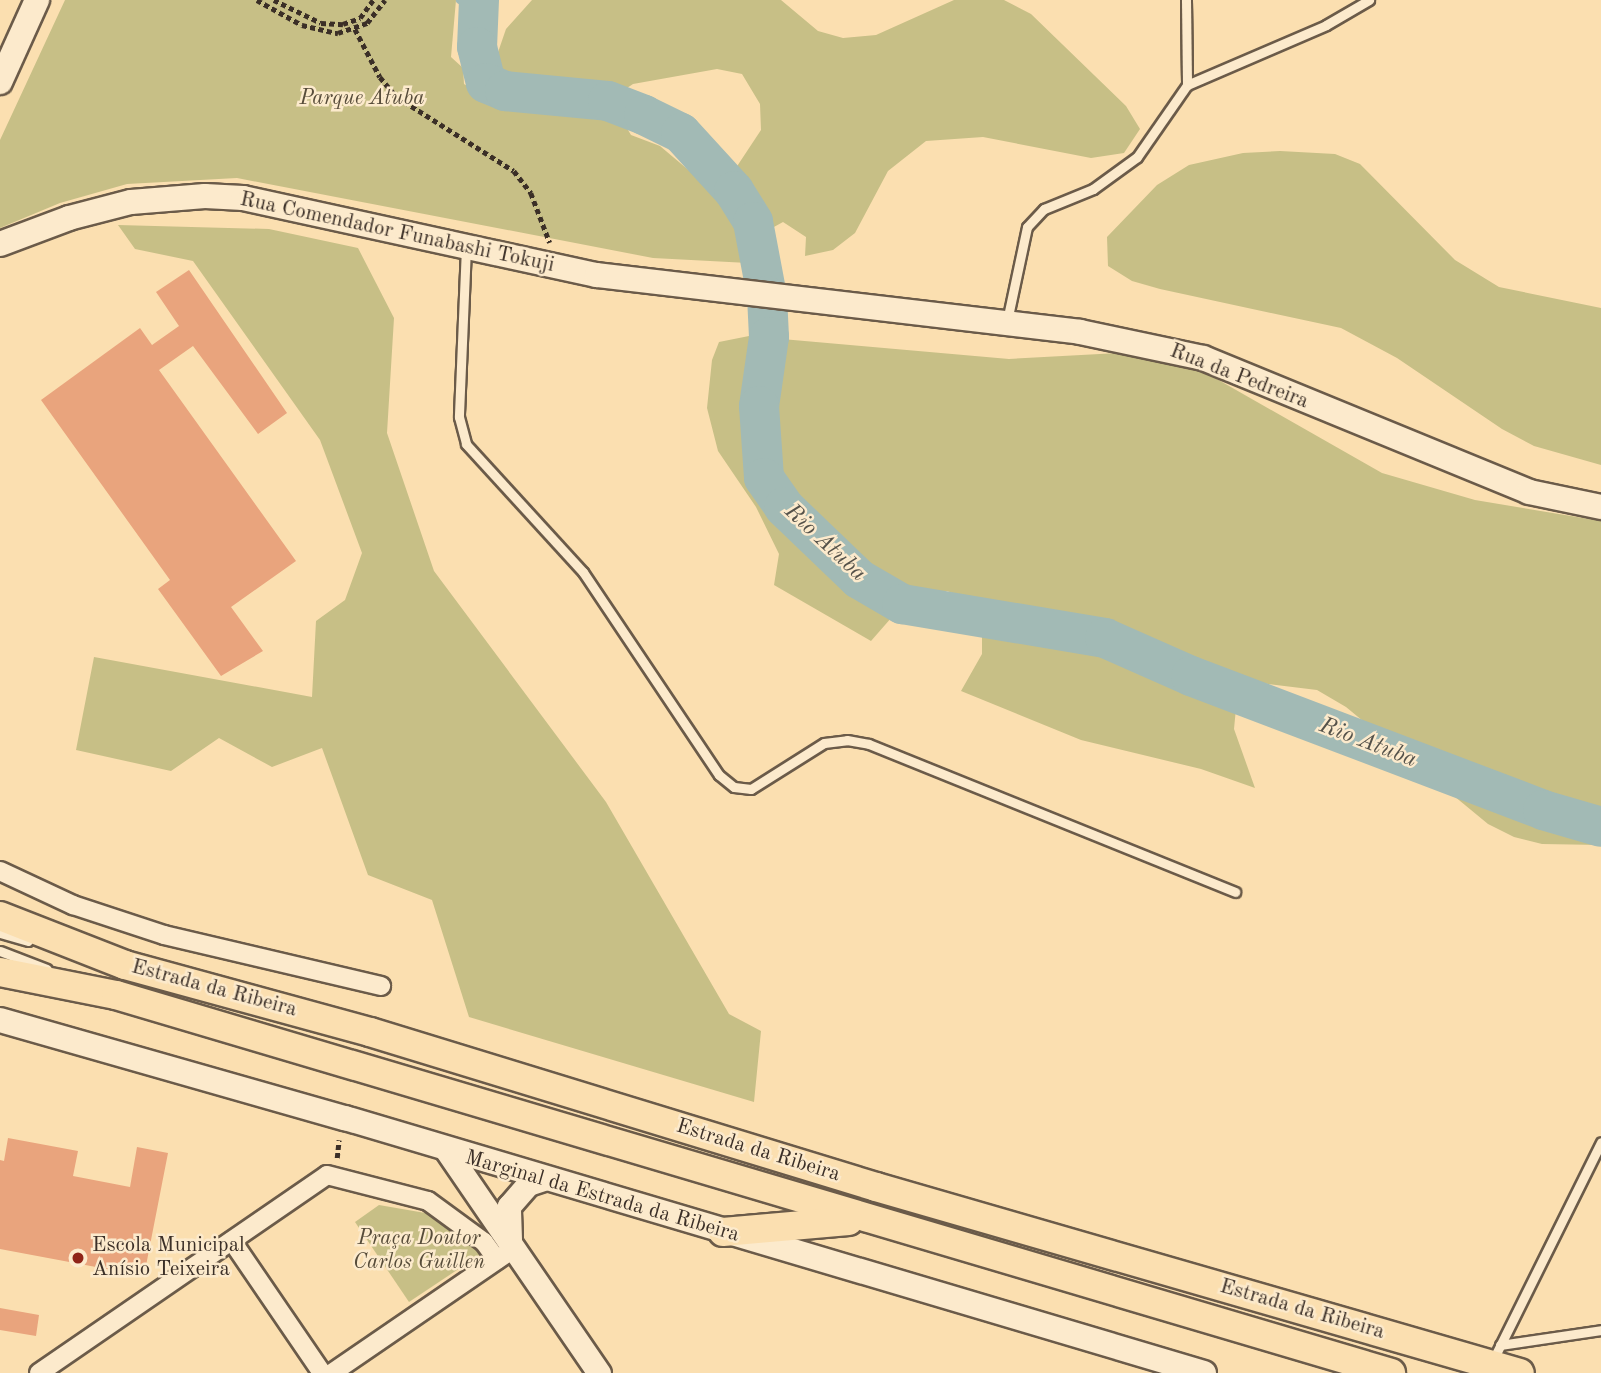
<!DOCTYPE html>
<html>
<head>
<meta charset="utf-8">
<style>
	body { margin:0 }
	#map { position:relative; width:1601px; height:1373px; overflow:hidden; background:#fbdfb0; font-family:"Old Standard TT",serif }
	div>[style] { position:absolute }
	.green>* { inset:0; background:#c7bf86 }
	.stream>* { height:7px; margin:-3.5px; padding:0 3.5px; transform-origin:3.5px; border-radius:3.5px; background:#a2bab5 }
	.river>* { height:40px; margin:-20px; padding:0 20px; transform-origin:20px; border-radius:20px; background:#a2bab5 }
	.building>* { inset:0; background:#e9a47d }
	.path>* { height:4.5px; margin-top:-2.25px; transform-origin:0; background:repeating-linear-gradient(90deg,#3b2f27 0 5px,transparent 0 8.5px) }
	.roads { filter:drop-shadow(2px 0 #6b5b49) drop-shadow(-2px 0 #6b5b49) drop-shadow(0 2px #6b5b49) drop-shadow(0 -2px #6b5b49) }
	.service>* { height:9px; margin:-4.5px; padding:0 4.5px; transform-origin:4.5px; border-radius:4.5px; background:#fceacc }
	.minor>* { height:18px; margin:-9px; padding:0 9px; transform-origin:9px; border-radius:9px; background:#fceacc }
	.tertiary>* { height:23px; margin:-11.5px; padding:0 11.5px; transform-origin:11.5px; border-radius:11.5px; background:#fceacc }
	.secondary>* { height:24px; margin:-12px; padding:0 12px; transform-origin:12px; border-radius:12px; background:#fceacc }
	.primary>* { height:28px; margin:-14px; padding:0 14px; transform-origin:14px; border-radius:14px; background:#fbdfb0 }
	.dots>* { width:19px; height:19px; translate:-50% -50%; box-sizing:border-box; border:4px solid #fceacc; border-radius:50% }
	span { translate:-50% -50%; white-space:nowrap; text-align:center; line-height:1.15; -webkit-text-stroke:5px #fceacc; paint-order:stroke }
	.park-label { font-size:21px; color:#574c3a; font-style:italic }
	.street-label { font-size:21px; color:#3b2f27 }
	.poi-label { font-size:21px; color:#3b2f27 }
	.left { translate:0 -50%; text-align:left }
	.water-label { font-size:23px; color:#55524a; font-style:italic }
</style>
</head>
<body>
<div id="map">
	<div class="green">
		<i style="clip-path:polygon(evenodd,65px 0,456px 0,451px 57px,463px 68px,464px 84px,472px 89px,471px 76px,495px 61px,506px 29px,532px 0,781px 0,818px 31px,843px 38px,876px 35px,954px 0,1004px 0,1031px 14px,1126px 106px,1140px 129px,1124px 153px,1091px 158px,983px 137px,926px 141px,888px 171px,855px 233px,833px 250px,805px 256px,806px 237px,783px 222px,750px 240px,754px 255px,748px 263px,653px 258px,237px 178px,127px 184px,60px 203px,0 228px,0 140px,65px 0,717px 69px,742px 74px,760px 104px,761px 130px,718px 195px,660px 146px,631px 135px,622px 120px,607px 111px,615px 96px,633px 84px,717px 69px)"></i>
		<i style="clip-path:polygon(1280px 151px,1335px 154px,1360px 164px,1455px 260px,1499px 287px,1601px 308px,1601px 465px,1534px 446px,1502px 429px,1397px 358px,1341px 328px,1160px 289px,1132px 281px,1108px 266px,1107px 237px,1157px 185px,1189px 165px,1243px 153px)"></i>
		<i style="clip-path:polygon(118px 225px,269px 229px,358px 248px,394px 318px,387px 433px,434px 571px,606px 802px,729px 1014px,761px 1031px,754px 1102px,469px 1017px,432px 900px,368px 875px,322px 748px,272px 767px,219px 738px,171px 771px,76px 750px,94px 657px,312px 697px,316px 621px,345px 600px,362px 553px,320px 440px,193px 261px,135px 249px)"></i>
		<i style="clip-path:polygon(749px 336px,1009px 359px,1137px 352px,1187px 362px,1382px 473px,1475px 500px,1601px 521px,1601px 845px,1542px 844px,1514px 837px,1488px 824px,1346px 707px,1317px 690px,1261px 683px,1237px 698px,1234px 729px,1255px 788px,1201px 769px,1081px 740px,961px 691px,982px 654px,982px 634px,963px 597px,947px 591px,906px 601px,871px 641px,774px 585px,779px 554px,756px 507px,718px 451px,707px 408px,712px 360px,719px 342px)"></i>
		<i style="clip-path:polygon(379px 1205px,431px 1214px,481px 1254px,409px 1302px,355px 1222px)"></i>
	</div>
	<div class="stream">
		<i style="left:459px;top:0;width:20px;rotate:30deg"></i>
	</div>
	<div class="river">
		<i style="left:479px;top:0;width:47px;rotate:92.4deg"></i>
		<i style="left:477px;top:47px;width:37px;rotate:76deg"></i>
		<i style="left:486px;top:83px;width:21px;rotate:23deg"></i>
		<i style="left:505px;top:91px;width:103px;rotate:5.5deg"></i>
		<i style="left:608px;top:101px;width:39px;rotate:21deg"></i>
		<i style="left:644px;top:115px;width:41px;rotate:25.9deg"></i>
		<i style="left:681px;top:133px;width:79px;rotate:47.6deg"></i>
		<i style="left:734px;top:191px;width:36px;rotate:58deg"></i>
		<i style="left:753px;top:222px;width:75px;rotate:79.3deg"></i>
		<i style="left:767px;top:296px;width:41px;rotate:87.2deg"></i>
		<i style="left:769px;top:337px;width:70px;rotate:98.2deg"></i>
		<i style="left:759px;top:406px;width:72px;rotate:86deg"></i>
		<i style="left:764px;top:478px;width:35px;rotate:55deg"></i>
		<i style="left:784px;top:507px;width:104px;rotate:43.8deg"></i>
		<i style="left:859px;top:579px;width:50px;rotate:30.2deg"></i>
		<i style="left:902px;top:604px;width:206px;rotate:9.5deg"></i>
		<i style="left:1105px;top:638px;width:94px;rotate:23.8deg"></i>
		<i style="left:1191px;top:676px;width:377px;rotate:20.8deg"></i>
		<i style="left:1543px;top:810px;width:60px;rotate:16.3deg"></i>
	</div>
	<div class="building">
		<i style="clip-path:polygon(189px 270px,287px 413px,258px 434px,193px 346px,159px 370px,296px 561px,231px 607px,263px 651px,221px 676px,158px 589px,170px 580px,41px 400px,140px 328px,152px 345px,179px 326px,156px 292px)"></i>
		<i style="clip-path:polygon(8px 1138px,78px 1151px,73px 1176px,130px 1187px,137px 1147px,168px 1153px,144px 1276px,0 1249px,0 1160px,4px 1161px)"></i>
		<i style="clip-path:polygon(0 1308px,39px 1315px,36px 1336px,0 1330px)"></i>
	</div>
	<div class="path">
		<i style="left:257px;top:0;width:51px;rotate:29.1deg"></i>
		<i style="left:302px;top:25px;width:37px;rotate:13deg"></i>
		<i style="left:338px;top:33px;width:31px;rotate:-19deg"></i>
		<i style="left:367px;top:23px;width:29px;rotate:-52deg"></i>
		<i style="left:274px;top:0;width:52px;rotate:26.1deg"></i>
		<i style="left:321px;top:23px;width:22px;rotate:3deg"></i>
		<i style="left:343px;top:24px;width:18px;rotate:-19deg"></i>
		<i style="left:360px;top:18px;width:22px;rotate:-54deg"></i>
		<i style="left:355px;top:29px;width:54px;rotate:62.5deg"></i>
		<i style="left:380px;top:77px;width:26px;rotate:50deg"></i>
		<i style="left:397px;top:97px;width:138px;rotate:32.3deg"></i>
		<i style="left:514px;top:171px;width:28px;rotate:52deg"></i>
		<i style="left:531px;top:193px;width:53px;rotate:69.2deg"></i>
		<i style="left:337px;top:1158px;width:18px;rotate:-84deg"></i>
	</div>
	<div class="roads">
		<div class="service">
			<i style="left:1186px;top:0;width:85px;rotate:89.3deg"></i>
			<i style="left:466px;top:247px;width:170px;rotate:92.4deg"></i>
			<i style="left:459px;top:417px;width:28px;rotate:75deg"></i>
			<i style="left:466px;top:444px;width:173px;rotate:47.6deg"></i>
			<i style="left:583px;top:572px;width:244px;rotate:56.2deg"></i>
			<i style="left:719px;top:775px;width:19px;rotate:39deg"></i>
			<i style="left:734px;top:787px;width:17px;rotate:7deg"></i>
			<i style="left:751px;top:789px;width:86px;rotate:-32.2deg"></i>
			<i style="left:824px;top:743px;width:23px;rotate:-7deg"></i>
			<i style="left:847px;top:740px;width:22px;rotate:10deg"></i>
			<i style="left:869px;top:744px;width:395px;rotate:22deg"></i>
			<i style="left:1007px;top:321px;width:96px;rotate:-78deg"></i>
			<i style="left:1027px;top:227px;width:25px;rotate:-47deg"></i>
			<i style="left:1044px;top:209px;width:53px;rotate:-22.2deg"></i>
			<i style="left:1093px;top:189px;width:54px;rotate:-36deg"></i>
			<i style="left:1137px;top:157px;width:88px;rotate:-55.2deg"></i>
			<i style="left:1187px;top:85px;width:151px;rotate:-23.3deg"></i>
			<i style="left:1326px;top:25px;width:50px;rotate:-30.2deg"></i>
			<i style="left:0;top:933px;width:29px;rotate:16deg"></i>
			<i style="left:0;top:951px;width:50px;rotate:21deg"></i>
			<i style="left:1500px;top:1345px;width:102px;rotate:-8.4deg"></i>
			<i style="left:1493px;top:1360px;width:243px;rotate:-63.6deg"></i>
		</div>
		<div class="minor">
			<i style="left:0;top:871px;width:81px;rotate:25deg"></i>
			<i style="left:73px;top:905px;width:96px;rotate:18.2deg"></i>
			<i style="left:164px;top:935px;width:223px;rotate:13.2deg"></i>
			<i style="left:232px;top:1241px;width:160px;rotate:55.7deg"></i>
			<i style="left:39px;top:1373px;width:349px;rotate:-34.5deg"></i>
			<i style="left:327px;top:1175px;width:104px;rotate:14.4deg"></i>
			<i style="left:428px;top:1201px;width:69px;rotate:36.2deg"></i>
			<i style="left:484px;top:1242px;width:22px;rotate:54deg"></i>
			<i style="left:332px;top:1373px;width:211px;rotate:-34.4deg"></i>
		</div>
		<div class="tertiary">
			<i style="left:447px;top:1151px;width:269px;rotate:55.6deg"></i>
			<i style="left:510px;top:1239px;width:33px;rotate:-92deg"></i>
			<i style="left:509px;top:1206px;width:29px;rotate:-49deg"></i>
			<i style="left:528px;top:1184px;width:16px;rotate:-18deg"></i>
		</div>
		<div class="secondary">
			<i style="left:0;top:82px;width:90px;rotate:-65.7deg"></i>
			<i style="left:0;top:244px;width:74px;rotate:-20.6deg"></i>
			<i style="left:69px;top:218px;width:64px;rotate:-14.5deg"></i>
			<i style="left:131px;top:202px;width:74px;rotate:-4.6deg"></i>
			<i style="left:205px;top:196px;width:38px;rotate:3deg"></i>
			<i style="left:243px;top:198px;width:362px;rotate:12.3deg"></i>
			<i style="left:597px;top:275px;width:486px;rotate:6.7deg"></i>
			<i style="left:1080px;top:332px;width:126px;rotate:11.9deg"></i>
			<i style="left:1203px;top:358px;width:352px;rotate:22.3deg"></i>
			<i style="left:1529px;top:492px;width:74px;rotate:11.8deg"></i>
			<i style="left:0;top:1020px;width:359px;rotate:15.9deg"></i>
			<i style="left:345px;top:1118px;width:896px;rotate:16.53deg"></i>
		</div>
		<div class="primary">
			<i style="left:0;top:916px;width:134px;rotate:21.4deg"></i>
			<i style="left:125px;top:965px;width:254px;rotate:15.3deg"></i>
			<i style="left:370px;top:1032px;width:529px;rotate:17.03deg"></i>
			<i style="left:876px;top:1187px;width:670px;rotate:16.11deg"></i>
			<i style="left:0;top:972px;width:118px;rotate:11.2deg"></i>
			<i style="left:116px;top:995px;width:1330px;rotate:16.51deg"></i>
			<i style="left:723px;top:1232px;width:126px;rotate:-5deg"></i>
		</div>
	</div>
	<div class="dots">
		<i style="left:78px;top:1258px;background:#8f2418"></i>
	</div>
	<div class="park-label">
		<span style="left:362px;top:99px">Parque Atuba</span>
		<span style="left:419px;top:1251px">Praça Doutor<br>Carlos Guillen</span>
	</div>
	<div class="street-label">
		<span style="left:397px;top:233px;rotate:12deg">Rua Comendador Funabashi Tokuji</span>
		<span style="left:1239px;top:377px;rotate:21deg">Rua da Pedreira</span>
		<span style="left:214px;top:989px;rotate:15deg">Estrada da Ribeira</span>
		<span style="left:758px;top:1151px;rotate:17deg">Estrada da Ribeira</span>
		<span style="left:602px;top:1197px;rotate:16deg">Marginal da Estrada da Ribeira</span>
		<span style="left:1302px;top:1310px;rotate:16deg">Estrada da Ribeira</span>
	</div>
	<div class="poi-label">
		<span class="left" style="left:92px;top:1258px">Escola Municipal<br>Anísio Teixeira</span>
	</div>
	<div class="water-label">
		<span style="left:825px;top:543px;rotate:43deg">Rio Atuba</span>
		<span style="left:1368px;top:743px;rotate:21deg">Rio Atuba</span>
	</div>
</div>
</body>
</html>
